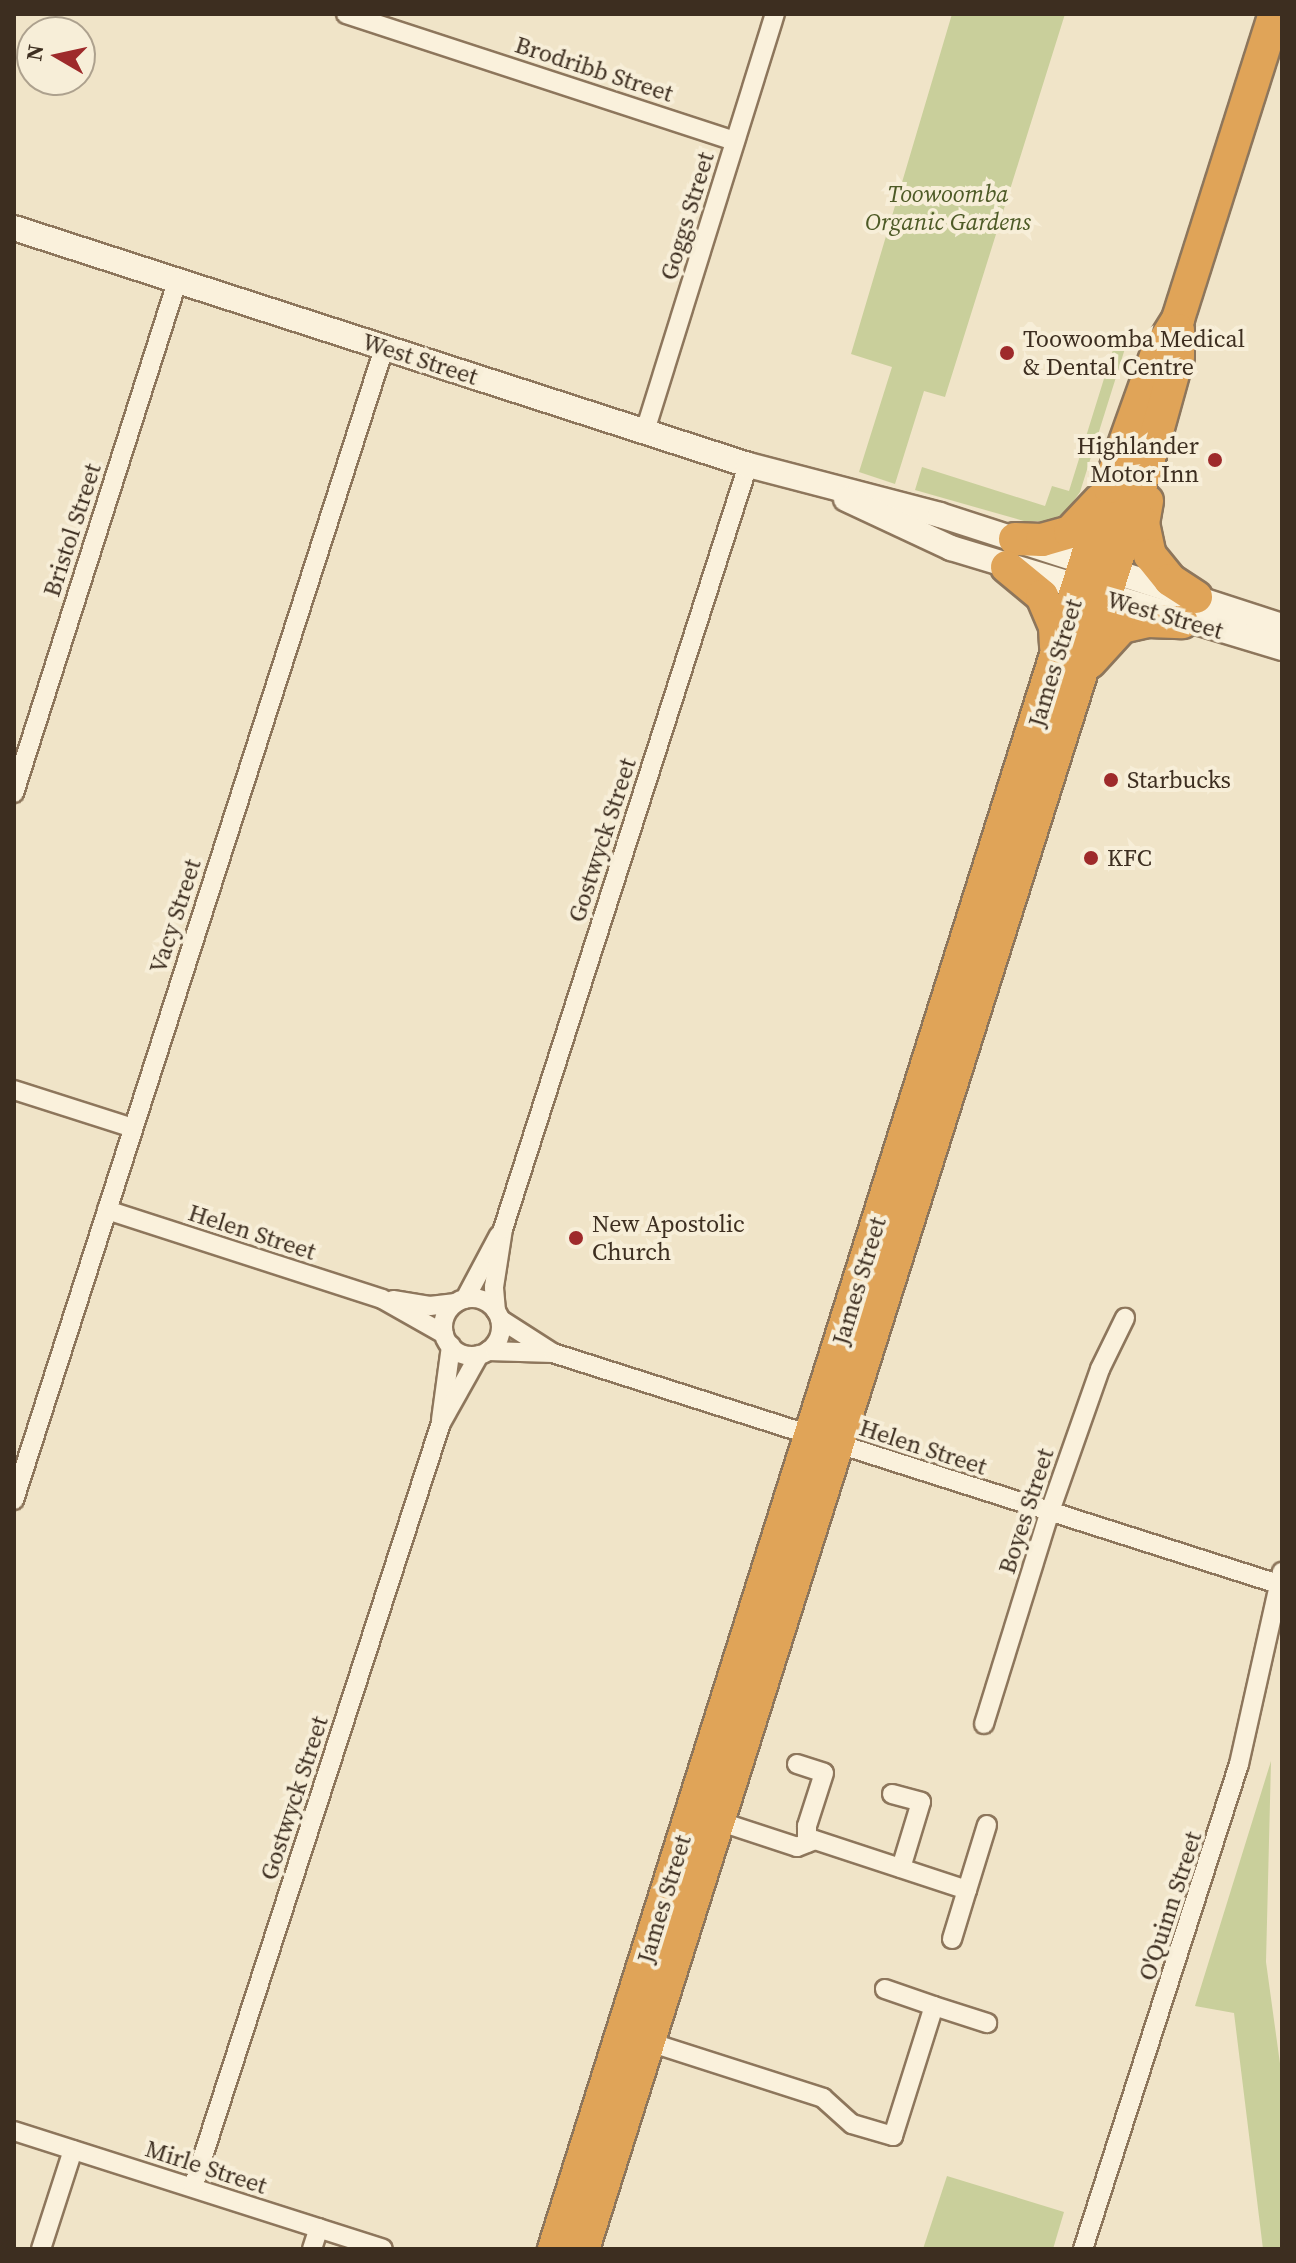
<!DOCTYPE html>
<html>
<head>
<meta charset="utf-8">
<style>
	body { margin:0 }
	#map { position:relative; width:1296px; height:2263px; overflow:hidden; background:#f0e4c8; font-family:"Source Serif 4",serif }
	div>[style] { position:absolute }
	.green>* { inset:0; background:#c9cf9b }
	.roads { filter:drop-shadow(2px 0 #8d765c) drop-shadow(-2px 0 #8d765c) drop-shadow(0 2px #8d765c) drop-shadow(0 -2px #8d765c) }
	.street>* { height:18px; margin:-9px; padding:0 9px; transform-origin:9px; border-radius:9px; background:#faf1dc }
	.street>.ring { margin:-9px; padding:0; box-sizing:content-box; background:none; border:18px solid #faf1dc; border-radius:50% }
	.secondary>* { height:24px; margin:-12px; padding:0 12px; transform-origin:12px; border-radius:12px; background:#faf1dc }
	.highway>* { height:32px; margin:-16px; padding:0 16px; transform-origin:16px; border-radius:16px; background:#e0a458 }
	.dots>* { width:22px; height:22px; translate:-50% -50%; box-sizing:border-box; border:4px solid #f7eed8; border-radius:50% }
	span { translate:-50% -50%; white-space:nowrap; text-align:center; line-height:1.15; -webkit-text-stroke:8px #f7eed8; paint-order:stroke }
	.street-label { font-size:24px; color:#3d2e20 }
	.park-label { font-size:24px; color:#4d5a26; font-style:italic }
	.poi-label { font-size:24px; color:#3d2e20 }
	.left { translate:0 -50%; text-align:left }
	.right { translate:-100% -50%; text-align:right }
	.frame { position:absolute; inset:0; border:16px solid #3d2e20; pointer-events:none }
	.north { position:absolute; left:16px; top:16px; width:80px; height:80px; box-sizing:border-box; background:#f7eed8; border:2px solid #ada18e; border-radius:50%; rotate:279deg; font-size:22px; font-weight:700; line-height:32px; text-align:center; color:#3d2e20 }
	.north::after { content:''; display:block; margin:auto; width:28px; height:36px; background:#9e2a2b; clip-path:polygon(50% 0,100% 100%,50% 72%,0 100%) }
</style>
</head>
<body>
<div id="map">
	<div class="green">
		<i style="clip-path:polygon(952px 14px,1065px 14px,945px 397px,924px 391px,895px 484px,859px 472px,892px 367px,851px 354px)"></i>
		<i style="clip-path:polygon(1117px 337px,1128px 339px,1080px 492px,1065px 513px,1048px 521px,1024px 521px,915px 490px,922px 467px,1045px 506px,1052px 486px,1069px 491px)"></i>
		<i style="clip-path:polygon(1271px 1761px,1266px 1962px,1282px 2078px,1282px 2249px,1263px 2249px,1234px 2013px,1195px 2006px)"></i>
		<i style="clip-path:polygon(947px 2176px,1064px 2212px,1053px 2249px,923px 2249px)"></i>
	</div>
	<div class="roads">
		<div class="street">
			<i style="left:346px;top:14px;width:409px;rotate:18.1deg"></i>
			<i style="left:645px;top:431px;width:437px;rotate:-72.7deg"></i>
			<i style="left:14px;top:793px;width:536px;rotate:-72.31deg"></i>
			<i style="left:14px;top:1090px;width:125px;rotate:17.7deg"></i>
			<i style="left:107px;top:1210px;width:289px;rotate:17.9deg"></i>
			<i style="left:382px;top:1299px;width:71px;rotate:29.4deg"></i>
			<i class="ring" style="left:443px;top:1298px;width:40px;height:40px"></i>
			<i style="left:465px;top:1299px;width:72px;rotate:-62deg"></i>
			<i style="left:393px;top:1300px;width:37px;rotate:9deg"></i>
			<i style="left:430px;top:1306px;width:26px;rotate:-7deg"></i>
			<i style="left:496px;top:1311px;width:24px;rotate:-95deg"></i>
			<i style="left:494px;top:1287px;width:59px;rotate:-81.2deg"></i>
			<i style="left:503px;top:1229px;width:802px;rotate:-72.22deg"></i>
			<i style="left:500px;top:1319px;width:63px;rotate:32.7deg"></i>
			<i style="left:488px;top:1351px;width:65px;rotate:1.8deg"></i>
			<i style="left:553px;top:1353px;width:761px;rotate:17.67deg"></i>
			<i style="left:441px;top:1420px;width:75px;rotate:-82.3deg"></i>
			<i style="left:14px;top:1500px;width:1210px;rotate:-72.19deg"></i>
			<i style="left:984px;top:1724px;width:220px;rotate:-72.8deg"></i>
			<i style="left:1049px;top:1514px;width:154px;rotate:-70.6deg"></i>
			<i style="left:1100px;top:1369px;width:57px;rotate:-63.9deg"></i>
			<i style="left:797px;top:1764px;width:28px;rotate:18deg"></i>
			<i style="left:824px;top:1773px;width:56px;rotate:107.8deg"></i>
			<i style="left:807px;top:1826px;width:17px;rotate:90deg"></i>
			<i style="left:892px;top:1794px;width:30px;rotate:15deg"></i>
			<i style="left:921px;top:1802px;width:69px;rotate:106.9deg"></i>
			<i style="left:718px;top:1821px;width:83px;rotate:18.2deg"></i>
			<i style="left:797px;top:1847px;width:19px;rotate:-21deg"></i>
			<i style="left:815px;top:1840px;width:160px;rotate:18.2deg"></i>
			<i style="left:967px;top:1890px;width:68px;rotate:-72.9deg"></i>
			<i style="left:952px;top:1939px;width:51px;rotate:-73deg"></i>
			<i style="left:934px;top:2006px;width:56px;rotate:17.8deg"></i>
			<i style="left:649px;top:2042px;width:183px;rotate:17.8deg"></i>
			<i style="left:823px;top:2098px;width:39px;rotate:42deg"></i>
			<i style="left:852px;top:2124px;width:43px;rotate:16.3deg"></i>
			<i style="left:893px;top:2136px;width:136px;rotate:-72.5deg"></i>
			<i style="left:934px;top:2006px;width:52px;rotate:-160.9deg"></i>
			<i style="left:14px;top:2131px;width:387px;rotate:17.7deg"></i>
			<i style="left:193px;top:2187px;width:803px;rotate:-72.02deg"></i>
			<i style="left:441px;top:1423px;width:78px;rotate:-60.8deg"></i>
			<i style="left:41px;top:2249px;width:104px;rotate:-72.1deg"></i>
			<i style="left:312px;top:2249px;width:22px;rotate:-72deg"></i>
			<i style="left:1083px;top:2249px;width:509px;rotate:-72.17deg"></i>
			<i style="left:1239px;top:1764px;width:197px;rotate:-77.4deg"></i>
		</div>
		<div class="secondary">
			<i style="left:14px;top:228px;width:771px;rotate:17.89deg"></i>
			<i style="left:748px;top:465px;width:198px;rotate:14.6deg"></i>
			<i style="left:940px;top:515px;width:360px;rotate:18deg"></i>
			<i style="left:846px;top:499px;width:116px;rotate:25deg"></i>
			<i style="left:951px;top:548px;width:346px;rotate:16.8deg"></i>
		</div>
		<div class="highway">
			<i style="left:1147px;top:501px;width:22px;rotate:100deg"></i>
			<i style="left:1143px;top:523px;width:33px;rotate:78deg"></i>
			<i style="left:1150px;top:555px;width:32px;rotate:51deg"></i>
			<i style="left:1170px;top:580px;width:31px;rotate:33deg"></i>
			<i style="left:1015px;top:539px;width:27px;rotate:2deg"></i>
			<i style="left:1042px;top:540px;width:29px;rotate:-16deg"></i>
			<i style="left:1070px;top:532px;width:44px;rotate:-46.8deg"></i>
			<i style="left:1007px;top:567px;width:45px;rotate:39.6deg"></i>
			<i style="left:1042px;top:596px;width:34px;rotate:67deg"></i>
			<i style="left:1055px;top:627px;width:20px;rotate:87deg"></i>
			<i style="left:1090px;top:662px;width:47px;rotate:-47.6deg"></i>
			<i style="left:1122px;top:627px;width:27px;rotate:-13deg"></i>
			<i style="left:1148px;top:621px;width:34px;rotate:2deg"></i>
			<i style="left:554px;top:2249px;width:1847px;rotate:-72.52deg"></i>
			<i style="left:1109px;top:487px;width:142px;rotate:-70.3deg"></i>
			<i style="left:1157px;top:353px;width:40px;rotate:-58deg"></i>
			<i style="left:1178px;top:319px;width:320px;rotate:-72.4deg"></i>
			<i style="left:583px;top:2249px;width:1891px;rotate:-72.46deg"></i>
			<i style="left:1153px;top:446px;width:93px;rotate:-74.5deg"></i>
			<i style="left:1178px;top:356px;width:26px;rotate:-90deg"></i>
		</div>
	</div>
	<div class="dots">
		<i style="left:1007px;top:353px;background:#9e2a2b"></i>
		<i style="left:1215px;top:460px;background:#9e2a2b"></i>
		<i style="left:1111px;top:780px;background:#9e2a2b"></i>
		<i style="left:1091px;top:858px;background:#9e2a2b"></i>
		<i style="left:576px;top:1238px;background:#9e2a2b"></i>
	</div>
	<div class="street-label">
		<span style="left:594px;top:69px;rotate:18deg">Brodribb Street</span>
		<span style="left:687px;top:216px;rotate:-73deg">Goggs Street</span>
		<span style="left:420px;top:359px;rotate:18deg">West Street</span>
		<span style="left:72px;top:530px;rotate:-72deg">Bristol Street</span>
		<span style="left:1165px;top:615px;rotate:16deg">West Street</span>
		<span style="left:1055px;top:663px;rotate:-73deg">James Street</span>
		<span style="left:602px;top:840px;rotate:-72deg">Gostwyck Street</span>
		<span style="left:175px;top:916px;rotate:-72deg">Vacy Street</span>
		<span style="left:252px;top:1232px;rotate:18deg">Helen Street</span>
		<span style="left:859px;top:1281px;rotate:-73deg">James Street</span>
		<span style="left:923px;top:1447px;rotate:18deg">Helen Street</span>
		<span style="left:1026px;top:1511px;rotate:-72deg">Boyes Street</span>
		<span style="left:294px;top:1798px;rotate:-72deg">Gostwyck Street</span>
		<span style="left:664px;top:1899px;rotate:-73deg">James Street</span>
		<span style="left:1170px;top:1906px;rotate:-72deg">O'Quinn Street</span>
		<span style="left:206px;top:2167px;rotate:18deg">Mirle Street</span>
	</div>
	<div class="park-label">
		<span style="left:948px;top:208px">Toowoomba<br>Organic Gardens</span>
	</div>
	<div class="poi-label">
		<span class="left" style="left:1023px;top:353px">Toowoomba Medical<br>&amp; Dental Centre</span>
		<span class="right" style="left:1199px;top:460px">Highlander<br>Motor Inn</span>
		<span class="left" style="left:1127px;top:780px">Starbucks</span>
		<span class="left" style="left:1107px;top:858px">KFC</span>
		<span class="left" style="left:592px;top:1238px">New Apostolic<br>Church</span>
	</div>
	<div class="frame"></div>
	<div class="north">N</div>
</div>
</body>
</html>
